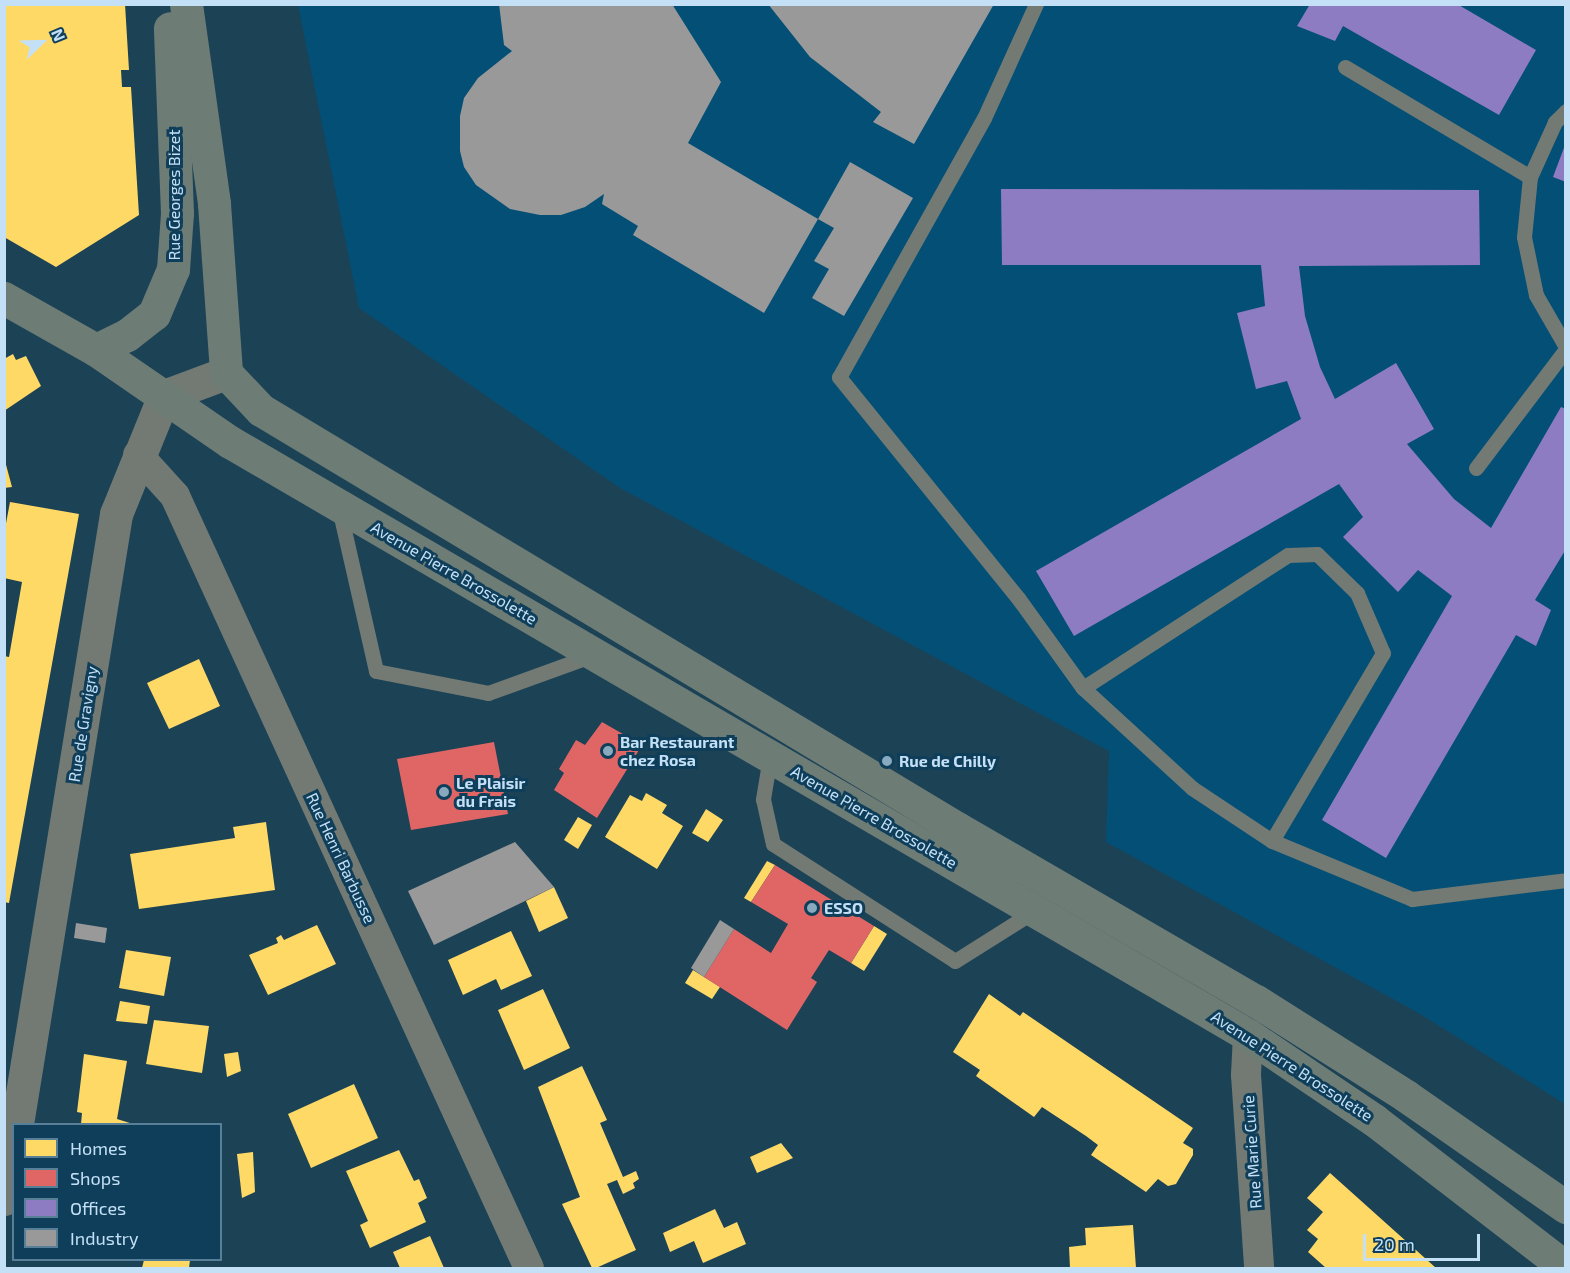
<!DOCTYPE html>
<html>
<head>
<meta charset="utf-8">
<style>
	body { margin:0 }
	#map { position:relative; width:1570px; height:1273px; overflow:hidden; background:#1c4256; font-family:"Exo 2",sans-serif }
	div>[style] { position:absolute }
	.built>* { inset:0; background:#044f76 }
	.homes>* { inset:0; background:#ffd966 }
	.shops>* { inset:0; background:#e06666 }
	.offices>* { inset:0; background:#8e7cc3 }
	.industry>* { inset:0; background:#999 }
	.service>* { height:15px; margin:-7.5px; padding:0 7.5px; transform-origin:7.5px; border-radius:7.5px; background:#727a73 }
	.minor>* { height:30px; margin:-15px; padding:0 15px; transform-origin:15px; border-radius:15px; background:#727a73 }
	.tertiary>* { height:33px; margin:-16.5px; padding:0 16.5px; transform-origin:16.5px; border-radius:16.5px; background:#727a73 }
	.secondary>* { height:33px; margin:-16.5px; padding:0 16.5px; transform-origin:16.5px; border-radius:16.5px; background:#6e7c76 }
	.dots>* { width:16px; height:16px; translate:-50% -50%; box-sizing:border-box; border:3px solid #0f3e5a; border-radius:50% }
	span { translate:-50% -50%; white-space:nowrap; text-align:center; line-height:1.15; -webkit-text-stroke:6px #0f3e5a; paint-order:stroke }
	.street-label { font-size:16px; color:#c3e0f6 }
	.poi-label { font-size:16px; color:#c3e0f6; font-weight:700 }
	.left { translate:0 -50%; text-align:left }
	.frame { position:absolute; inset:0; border:6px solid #c3e0f6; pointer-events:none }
	.legend { position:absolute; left:12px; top:1123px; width:210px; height:138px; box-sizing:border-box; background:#0f3e5a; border:2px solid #577f98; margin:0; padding:8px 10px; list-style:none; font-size:18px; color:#c3e0f6 }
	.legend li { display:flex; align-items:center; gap:12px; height:30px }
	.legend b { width:30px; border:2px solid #577f98 }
	.north { position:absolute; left:12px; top:12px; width:60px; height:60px; -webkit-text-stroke:4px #0f3e5a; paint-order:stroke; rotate:67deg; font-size:16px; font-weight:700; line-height:24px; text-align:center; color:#c3e0f6 }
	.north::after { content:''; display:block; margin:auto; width:21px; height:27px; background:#c3e0f6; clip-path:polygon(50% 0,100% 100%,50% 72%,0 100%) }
	.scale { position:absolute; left:1363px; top:1234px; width:117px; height:27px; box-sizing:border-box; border:3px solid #c3e0f6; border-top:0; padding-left:8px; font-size:18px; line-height:21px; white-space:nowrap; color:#c3e0f6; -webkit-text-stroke:4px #0f3e5a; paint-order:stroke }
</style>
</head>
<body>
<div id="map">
	<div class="built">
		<i style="clip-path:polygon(298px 5px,1565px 5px,1565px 1104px,1415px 1011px,1106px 842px,1109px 751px,620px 488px,359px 308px)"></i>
	</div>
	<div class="homes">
		<i style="clip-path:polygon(4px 4px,125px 4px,129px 70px,121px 70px,122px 87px,131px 87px,139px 215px,56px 267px,4px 237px)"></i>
		<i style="clip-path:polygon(13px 354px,16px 360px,26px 356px,41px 386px,4px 411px,4px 359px)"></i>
		<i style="clip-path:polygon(4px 461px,5px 461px,12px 487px,4px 488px)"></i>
		<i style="clip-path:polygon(10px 502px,79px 514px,9px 903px,4px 902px,4px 656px,9px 657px,22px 582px,4px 578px,4px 534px)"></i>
		<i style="clip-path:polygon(199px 659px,220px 706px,169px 729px,147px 683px)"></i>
		<i style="clip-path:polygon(646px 793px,667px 805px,662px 813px,683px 826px,657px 869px,605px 837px,630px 795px,642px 801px)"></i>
		<i style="clip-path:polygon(706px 809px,723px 820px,708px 842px,692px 833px)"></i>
		<i style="clip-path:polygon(578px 817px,592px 825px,578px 849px,564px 840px)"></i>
		<i style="clip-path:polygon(266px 822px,275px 890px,139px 909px,130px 854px,235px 838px,233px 827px)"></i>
		<i style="clip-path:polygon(767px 861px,775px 865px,751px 902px,744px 898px)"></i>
		<i style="clip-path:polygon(554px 887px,568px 918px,539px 932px,526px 901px)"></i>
		<i style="clip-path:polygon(317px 925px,336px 964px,268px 995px,249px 955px,278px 943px,276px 938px,281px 935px,284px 940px)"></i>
		<i style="clip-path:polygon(874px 926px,887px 934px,864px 971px,851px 963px)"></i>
		<i style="clip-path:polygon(511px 931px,532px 976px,501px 990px,496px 979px,463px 995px,448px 960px)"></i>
		<i style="clip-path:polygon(126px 950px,171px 957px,164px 996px,119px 988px)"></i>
		<i style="clip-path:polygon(693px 970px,720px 987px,712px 999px,685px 983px)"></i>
		<i style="clip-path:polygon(543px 989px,570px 1048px,524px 1070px,498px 1010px)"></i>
		<i style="clip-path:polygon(989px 994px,1020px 1016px,1023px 1012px,1193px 1128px,1183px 1143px,1193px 1149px,1193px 1155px,1176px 1184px,1168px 1186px,1158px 1179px,1146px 1192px,1091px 1155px,1098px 1145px,1086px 1136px,1042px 1107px,1034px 1117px,976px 1076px,980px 1070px,953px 1052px)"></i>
		<i style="clip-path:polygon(120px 1001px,150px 1006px,147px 1024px,116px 1021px)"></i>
		<i style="clip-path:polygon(154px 1020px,209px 1026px,202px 1073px,146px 1064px)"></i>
		<i style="clip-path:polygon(238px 1052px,241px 1071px,227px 1077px,224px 1054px)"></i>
		<i style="clip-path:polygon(84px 1054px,127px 1061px,117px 1119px,133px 1124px,81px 1124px,82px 1113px,77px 1112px)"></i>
		<i style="clip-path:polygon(582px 1066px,607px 1120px,600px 1123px,623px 1177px,636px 1171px,639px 1179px,633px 1183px,635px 1188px,623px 1194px,617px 1180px,607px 1184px,636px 1250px,596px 1268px,592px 1268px,562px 1204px,580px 1197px,538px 1087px)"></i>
		<i style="clip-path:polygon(354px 1084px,378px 1138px,311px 1168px,288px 1114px)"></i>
		<i style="clip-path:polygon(781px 1143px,793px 1158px,757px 1173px,750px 1157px)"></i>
		<i style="clip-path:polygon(399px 1150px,414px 1181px,419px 1179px,427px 1198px,418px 1203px,426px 1222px,370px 1248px,360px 1225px,368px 1221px,346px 1171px)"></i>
		<i style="clip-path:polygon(253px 1152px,255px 1192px,242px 1198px,237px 1154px)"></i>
		<i style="clip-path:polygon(1330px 1173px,1436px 1268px,1326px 1268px,1308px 1252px,1318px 1239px,1307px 1230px,1323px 1212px,1307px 1198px)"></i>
		<i style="clip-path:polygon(715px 1209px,724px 1228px,737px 1222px,746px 1244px,703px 1263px,694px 1241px,670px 1252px,663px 1233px)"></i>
		<i style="clip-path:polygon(1133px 1225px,1136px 1268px,1070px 1268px,1069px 1247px,1086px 1245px,1085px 1228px)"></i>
		<i style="clip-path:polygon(430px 1236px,444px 1268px,400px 1268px,393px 1252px)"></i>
		<i style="clip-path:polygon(144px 1260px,190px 1260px,189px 1268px,142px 1268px)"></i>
	</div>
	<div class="shops">
		<i style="clip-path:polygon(602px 722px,642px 745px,597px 818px,554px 790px,564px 773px,559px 769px,576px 740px,585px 745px)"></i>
		<i style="clip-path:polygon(494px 742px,508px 814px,411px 830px,397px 759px)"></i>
		<i style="clip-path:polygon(775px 865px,874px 926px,851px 963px,829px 950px,811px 978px,817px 982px,787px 1030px,704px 977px,734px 929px,771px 953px,788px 924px,751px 902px)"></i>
	</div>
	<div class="offices">
		<i style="clip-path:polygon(1310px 4px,1457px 4px,1536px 50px,1499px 115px,1343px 26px,1335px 41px,1297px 26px)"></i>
		<i style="clip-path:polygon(1565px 145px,1566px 145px,1566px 182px,1553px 177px)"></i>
		<i style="clip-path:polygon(1001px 189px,1479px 190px,1480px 265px,1299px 266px,1305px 316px,1320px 367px,1335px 399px,1396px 363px,1434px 429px,1407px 444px,1454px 499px,1491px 528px,1561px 407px,1566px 409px,1566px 549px,1535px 600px,1551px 610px,1536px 646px,1516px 635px,1386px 858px,1322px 820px,1452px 596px,1418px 570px,1398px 592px,1343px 537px,1363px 517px,1339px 484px,1074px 636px,1036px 571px,1301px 419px,1287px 381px,1256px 389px,1237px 313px,1265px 306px,1261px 265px,1002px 265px)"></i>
	</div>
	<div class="industry">
		<i style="clip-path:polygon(499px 4px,672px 4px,721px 82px,688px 143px,818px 219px,764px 313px,633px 235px,638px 226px,602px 204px,604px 194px,585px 207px,561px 215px,540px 215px,510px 209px,476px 185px,464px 167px,460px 151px,460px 116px,464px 98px,478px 78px,512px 51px,504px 45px)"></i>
		<i style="clip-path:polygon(768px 4px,994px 4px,914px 144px,873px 122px,881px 112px,810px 57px)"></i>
		<i style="clip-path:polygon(850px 162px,913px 198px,844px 316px,812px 298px,829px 269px,814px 261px,834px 228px,818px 219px)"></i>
		<i style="clip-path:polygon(515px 842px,554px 887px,434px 945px,408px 891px)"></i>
		<i style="clip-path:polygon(720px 920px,734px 929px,704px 977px,691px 968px)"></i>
		<i style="clip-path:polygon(76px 923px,107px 928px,105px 943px,74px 938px)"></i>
	</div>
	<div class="service">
		<i style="left:1036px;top:4px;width:125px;rotate:114.5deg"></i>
		<i style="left:984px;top:118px;width:297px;rotate:119.2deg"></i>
		<i style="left:839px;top:377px;width:284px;rotate:51deg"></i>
		<i style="left:1018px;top:598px;width:111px;rotate:54.2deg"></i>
		<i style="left:1083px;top:688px;width:148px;rotate:42.5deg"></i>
		<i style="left:1192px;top:788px;width:96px;rotate:33.5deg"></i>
		<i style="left:1272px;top:841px;width:152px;rotate:22.5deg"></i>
		<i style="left:1412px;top:899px;width:155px;rotate:-7deg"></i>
		<i style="left:1345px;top:67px;width:215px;rotate:30.7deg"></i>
		<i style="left:1566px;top:111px;width:16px;rotate:135deg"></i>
		<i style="left:1555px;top:122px;width:60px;rotate:114.4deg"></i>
		<i style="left:1530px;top:177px;width:60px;rotate:95.7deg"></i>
		<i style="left:1524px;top:237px;width:59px;rotate:78.3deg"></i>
		<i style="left:1536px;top:295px;width:60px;rotate:60deg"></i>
		<i style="left:1476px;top:468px;width:149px;rotate:-52.9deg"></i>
		<i style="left:339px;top:508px;width:167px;rotate:77.2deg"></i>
		<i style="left:376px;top:671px;width:114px;rotate:11.1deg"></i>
		<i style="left:488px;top:693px;width:112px;rotate:-19.9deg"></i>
		<i style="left:1083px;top:688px;width:244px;rotate:-33deg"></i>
		<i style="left:1288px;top:555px;width:29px;rotate:-2deg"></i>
		<i style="left:1317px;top:554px;width:56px;rotate:44.3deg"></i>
		<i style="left:1357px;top:593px;width:65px;rotate:66.6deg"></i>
		<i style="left:1383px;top:653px;width:218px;rotate:120.6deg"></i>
		<i style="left:770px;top:757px;width:43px;rotate:99.5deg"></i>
		<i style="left:763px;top:799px;width:46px;rotate:77.5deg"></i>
		<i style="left:773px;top:844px;width:216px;rotate:32.7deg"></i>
		<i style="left:955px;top:961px;width:96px;rotate:-32.2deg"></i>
	</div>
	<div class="minor">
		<i style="left:138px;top:455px;width:55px;rotate:47.9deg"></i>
		<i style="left:175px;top:496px;width:849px;rotate:65.37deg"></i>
		<i style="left:1248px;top:1035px;width:40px;rotate:92.9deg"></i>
		<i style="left:1246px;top:1075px;width:193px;rotate:86.1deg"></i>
	</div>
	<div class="tertiary">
		<i style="left:17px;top:1124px;width:618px;rotate:-80.78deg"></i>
		<i style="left:116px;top:514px;width:127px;rotate:-67.9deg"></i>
		<i style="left:164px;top:396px;width:66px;rotate:-20.4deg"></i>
		<i style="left:4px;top:1199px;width:53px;rotate:-79.1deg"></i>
	</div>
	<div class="secondary">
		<i style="left:186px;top:4px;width:202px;rotate:82deg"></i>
		<i style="left:214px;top:204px;width:169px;rotate:85.9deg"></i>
		<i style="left:226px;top:373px;width:51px;rotate:46.6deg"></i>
		<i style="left:261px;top:410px;width:812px;rotate:30.99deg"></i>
		<i style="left:957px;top:828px;width:345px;rotate:30.1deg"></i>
		<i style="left:1256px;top:1001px;width:178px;rotate:32.3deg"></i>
		<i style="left:1406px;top:1096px;width:195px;rotate:34.8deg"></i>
		<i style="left:4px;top:298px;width:106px;rotate:29.5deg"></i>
		<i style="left:96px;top:350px;width:163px;rotate:34.5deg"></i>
		<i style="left:230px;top:442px;width:1178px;rotate:30.22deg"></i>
		<i style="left:1248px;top:1035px;width:152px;rotate:34deg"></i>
		<i style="left:1374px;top:1120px;width:242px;rotate:37.6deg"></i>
		<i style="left:96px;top:350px;width:34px;rotate:-26deg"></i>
		<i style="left:127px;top:335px;width:34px;rotate:-38deg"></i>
		<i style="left:154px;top:314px;width:49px;rotate:-67.1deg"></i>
		<i style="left:173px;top:269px;width:56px;rotate:-85.9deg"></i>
		<i style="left:177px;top:213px;width:185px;rotate:-92.2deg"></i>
	</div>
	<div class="dots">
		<i style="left:608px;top:751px;background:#89a9be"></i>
		<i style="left:887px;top:761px;background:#89a9be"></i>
		<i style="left:444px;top:792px;background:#89a9be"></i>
		<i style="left:812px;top:908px;background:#89a9be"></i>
	</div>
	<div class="street-label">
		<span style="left:174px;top:195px;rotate:-90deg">Rue Georges Bizet</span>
		<span style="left:454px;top:573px;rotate:30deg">Avenue Pierre Brossolette</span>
		<span style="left:83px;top:724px;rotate:-81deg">Rue de Gravigny</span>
		<span style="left:874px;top:817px;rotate:30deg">Avenue Pierre Brossolette</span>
		<span style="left:341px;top:858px;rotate:65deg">Rue Henri Barbusse</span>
		<span style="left:1292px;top:1066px;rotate:33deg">Avenue Pierre Brossolette</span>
		<span style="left:1252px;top:1152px;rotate:-94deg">Rue Marie Curie</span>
	</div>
	<div class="poi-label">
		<span class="left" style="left:620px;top:751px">Bar Restaurant<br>chez Rosa</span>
		<span class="left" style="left:899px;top:761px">Rue de Chilly</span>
		<span class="left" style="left:456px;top:792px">Le Plaisir<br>du Frais</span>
		<span class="left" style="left:824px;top:908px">ESSO</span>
	</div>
	<div class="frame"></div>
	<ul class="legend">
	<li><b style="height:16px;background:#ffd966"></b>Homes</li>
	<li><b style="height:16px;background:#e06666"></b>Shops</li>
	<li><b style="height:16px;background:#8e7cc3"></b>Offices</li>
	<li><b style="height:16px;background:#999"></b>Industry</li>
	</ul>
	<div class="north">N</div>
	<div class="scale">20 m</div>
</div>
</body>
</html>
